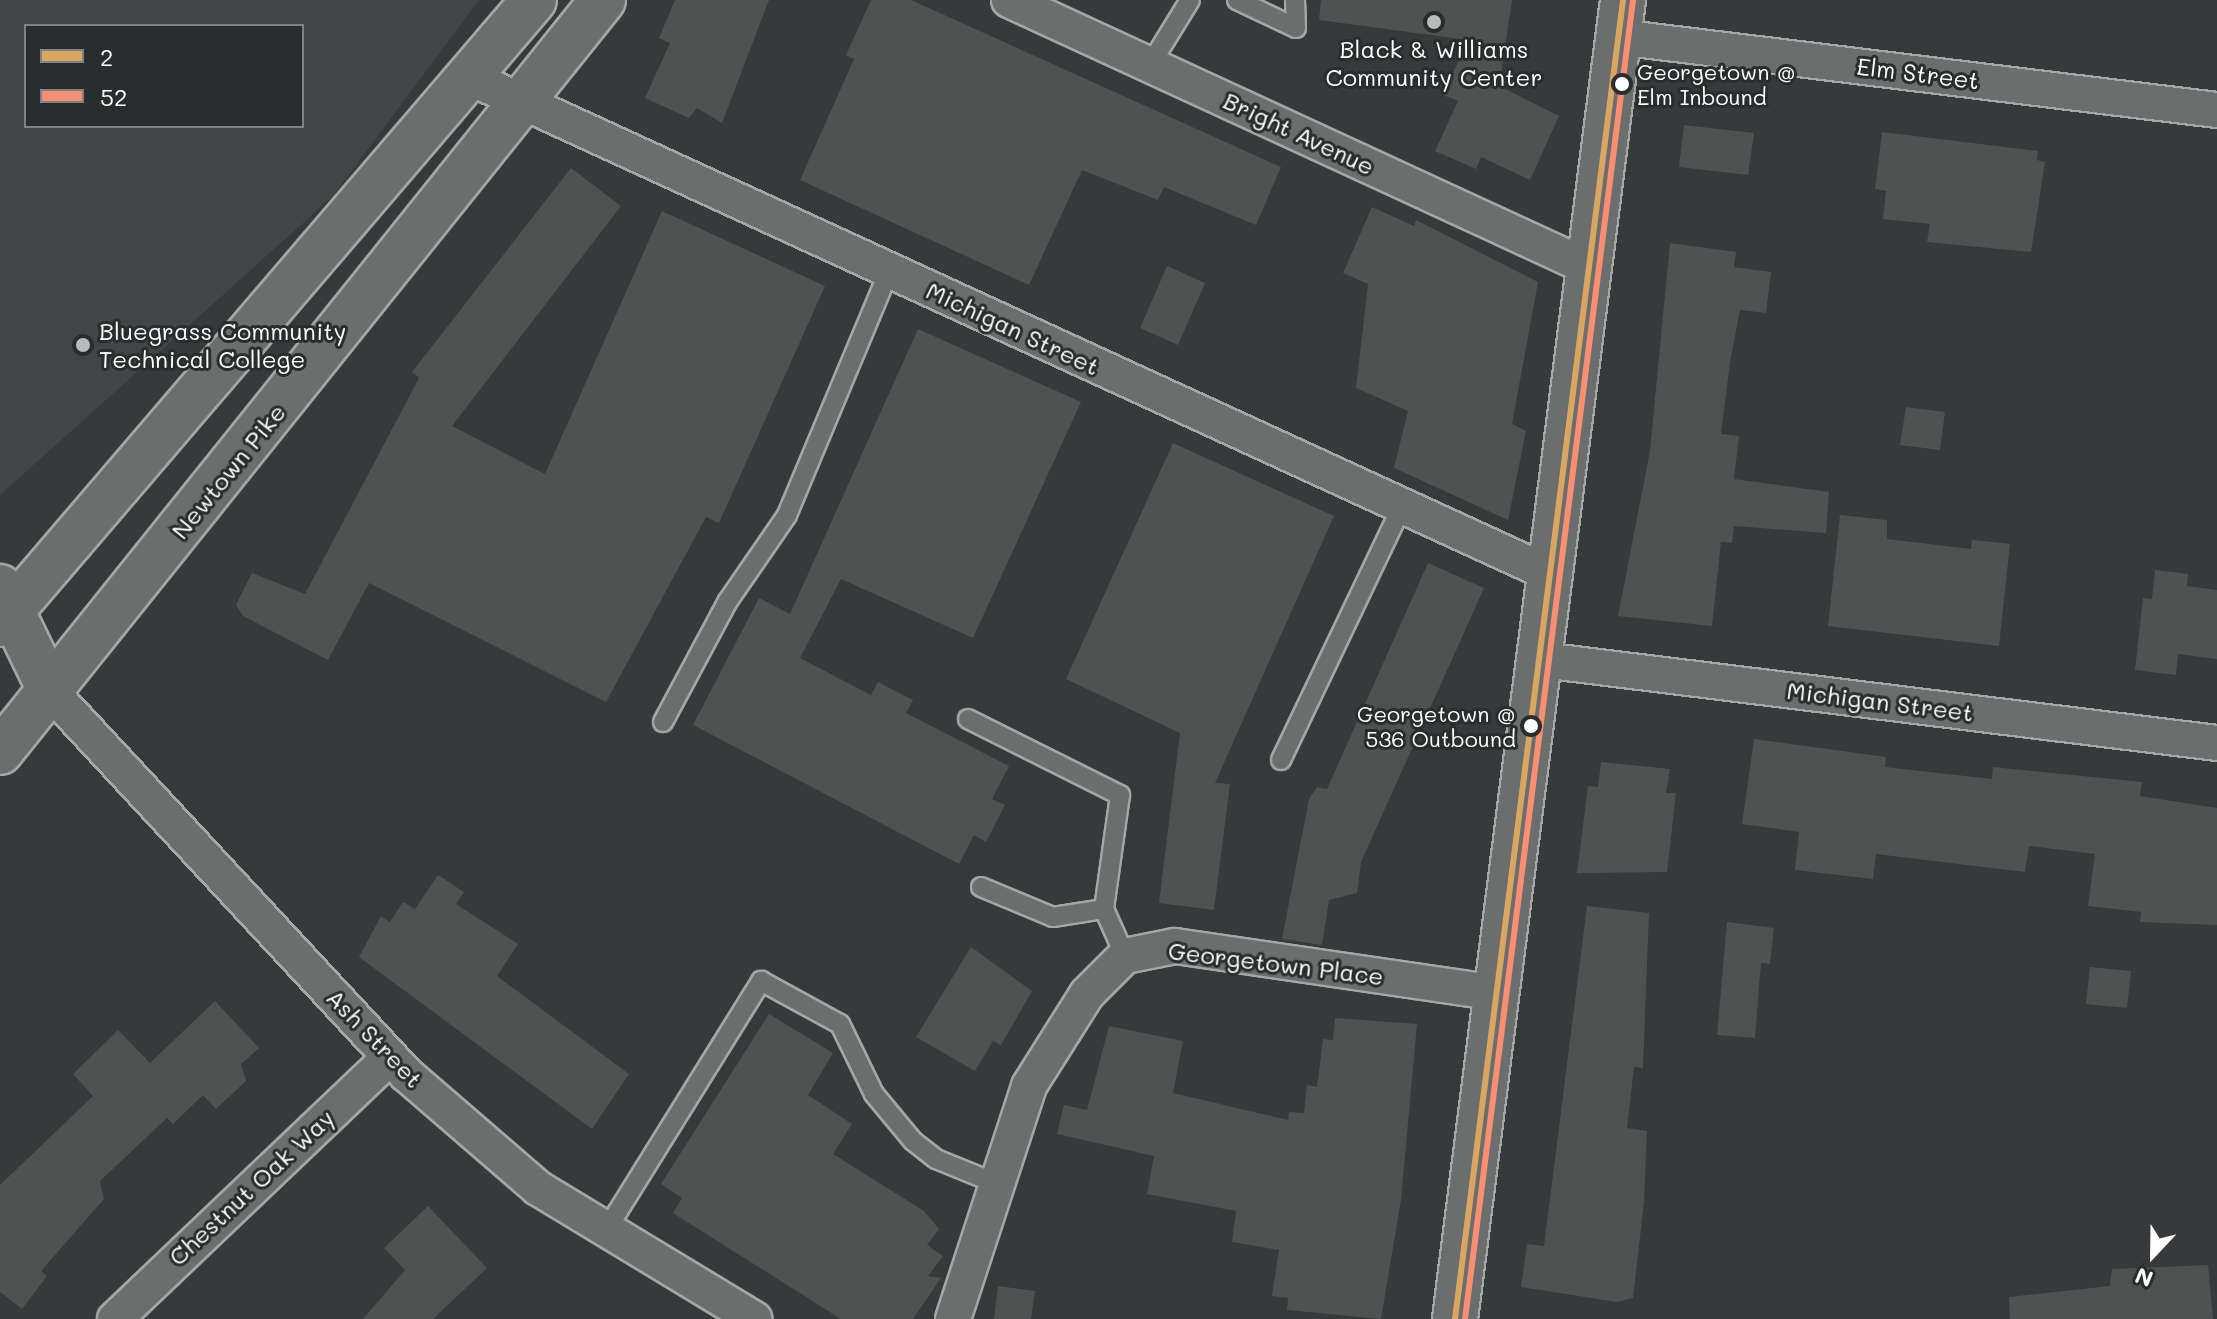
<!DOCTYPE html>
<html>
<head>
<meta charset="utf-8">
<style>
	body { margin:0 }
	#map { position:relative; width:2217px; height:1319px; overflow:hidden; background:#38393a; font-family:Mali,sans-serif }
	div>[style] { position:absolute }
	.built>* { inset:0; background:#424546 }
	.building>* { inset:0; background:#505151 }
	.roads { filter:drop-shadow(2px 0 #a5a6a6) drop-shadow(-2px 0 #a5a6a6) drop-shadow(0 2px #a5a6a6) drop-shadow(0 -2px #a5a6a6) }
	.service>* { height:18px; margin:-9px; padding:0 9px; transform-origin:9px; border-radius:9px; background:#6c6d6d }
	.minor>* { height:34px; margin:-17px; padding:0 17px; transform-origin:17px; border-radius:17px; background:#6c6d6d }
	.secondary>* { height:44px; margin:-22px; padding:0 22px; transform-origin:22px; border-radius:22px; background:#6c6d6d }
	.primary>* { height:44px; margin:-22px; padding:0 22px; transform-origin:22px; border-radius:22px; background:#6c6d6d }
	.bus-1>* { height:6px; margin:-3px; padding:0 3px; transform-origin:3px; border-radius:3px; background:#d9a662 }
	.bus-2>* { height:6px; margin:-3px; padding:0 3px; transform-origin:3px; border-radius:3px; background:#f88f72 }
	.dots>* { width:22px; height:22px; translate:-50% -50%; box-sizing:border-box; border:4px solid #2a2d2e; border-radius:50% }
	span { translate:-50% -50%; white-space:nowrap; text-align:center; line-height:1.15; -webkit-text-stroke:6px #2a2d2e; paint-order:stroke }
	.bus-label { font-size:22px; color:#fff }
	.left { translate:0 -50%; text-align:left }
	.right { translate:-100% -50%; text-align:right }
	.poi-label { font-size:24px; color:#fff }
	.street-label { font-size:24px; color:#fff }
	.legend { position:absolute; left:24px; top:24px; width:280px; height:104px; box-sizing:border-box; background:#2a2d2e; border:2px solid #7f8182; margin:0; padding:10px 14px; list-style:none; font-size:24px; color:#fff }
	.legend li { display:flex; align-items:center; gap:16px; height:40px }
	.legend b { width:40px; border:2px solid #7f8182 }
	.north { position:absolute; left:2113px; top:1215px; width:80px; height:80px; -webkit-text-stroke:6px #2a2d2e; paint-order:stroke; rotate:202deg; font-size:22px; font-weight:700; line-height:32px; text-align:center; color:#fff }
	.north::after { content:''; display:block; margin:auto; width:28px; height:36px; background:#fff; clip-path:polygon(50% 0,100% 100%,50% 72%,0 100%) }
</style>
</head>
<body>
<div id="map">
	<div class="built">
		<i style="clip-path:polygon(evenodd,0 0,479px 0,333px 196px,0 495px,0 0,26px 26px,302px 26px,302px 126px,26px 126px,26px 26px)"></i>
	</div>
	<div class="building">
		<i style="clip-path:polygon(675px 0,769px 0,722px 123px,697px 108px,689px 118px,645px 98px,670px 43px,659px 38px)"></i>
		<i style="clip-path:polygon(871px 0,911px 0,1281px 167px,1256px 225px,1164px 187px,1158px 200px,1082px 170px,1029px 285px,800px 180px,854px 59px,846px 55px)"></i>
		<i style="clip-path:polygon(1321px 0,1512px 0,1499px 86px,1559px 116px,1530px 180px,1481px 157px,1476px 169px,1435px 151px,1458px 101px,1443px 95px,1468px 40px,1319px 20px)"></i>
		<i style="clip-path:polygon(1684px 125px,1754px 133px,1748px 175px,1679px 167px)"></i>
		<i style="clip-path:polygon(1882px 132px,2038px 151px,2037px 160px,2045px 162px,2031px 252px,1927px 242px,1930px 224px,1883px 219px,1886px 191px,1875px 189px)"></i>
		<i style="clip-path:polygon(571px 168px,621px 206px,452px 426px,545px 474px,662px 211px,825px 286px,719px 523px,706px 517px,606px 702px,369px 583px,328px 660px,243px 616px,236px 605px,252px 573px,305px 594px,419px 378px,412px 372px)"></i>
		<i style="clip-path:polygon(1372px 207px,1414px 226px,1416px 220px,1538px 282px,1512px 424px,1526px 431px,1508px 520px,1394px 468px,1408px 411px,1356px 388px,1368px 284px,1343px 273px)"></i>
		<i style="clip-path:polygon(1670px 243px,1736px 252px,1734px 267px,1771px 272px,1766px 313px,1740px 310px,1730px 362px,1721px 434px,1739px 436px,1734px 479px,1829px 492px,1826px 533px,1734px 526px,1732px 543px,1721px 542px,1712px 626px,1618px 616px,1650px 451px)"></i>
		<i style="clip-path:polygon(1167px 266px,1205px 283px,1178px 345px,1140px 328px)"></i>
		<i style="clip-path:polygon(918px 329px,1081px 402px,973px 638px,841px 579px,800px 658px,871px 695px,878px 682px,913px 700px,906px 713px,1009px 766px,992px 799px,1005px 805px,986px 842px,974px 835px,959px 864px,693px 725px,759px 598px,790px 614px)"></i>
		<i style="clip-path:polygon(1906px 407px,1945px 412px,1940px 450px,1900px 445px)"></i>
		<i style="clip-path:polygon(1173px 443px,1334px 516px,1215px 783px,1230px 784px,1214px 910px,1159px 903px,1180px 733px,1066px 679px)"></i>
		<i style="clip-path:polygon(1840px 515px,1887px 520px,1887px 539px,1971px 549px,1972px 540px,2010px 544px,1999px 646px,1828px 626px)"></i>
		<i style="clip-path:polygon(1428px 563px,1484px 588px,1361px 862px,1357px 893px,1329px 900px,1322px 945px,1282px 939px,1309px 799px,1317px 787px,1327px 789px)"></i>
		<i style="clip-path:polygon(2155px 570px,2188px 574px,2187px 586px,2217px 590px,2217px 659px,2178px 654px,2176px 675px,2135px 670px,2143px 598px,2152px 599px)"></i>
		<i style="clip-path:polygon(1754px 739px,1886px 757px,1885px 767px,1992px 779px,1993px 767px,2142px 782px,2140px 796px,2217px 808px,2217px 925px,2140px 922px,2141px 912px,2088px 906px,2095px 854px,2029px 846px,2025px 872px,1876px 854px,1873px 879px,1795px 870px,1799px 832px,1742px 824px)"></i>
		<i style="clip-path:polygon(1601px 762px,1670px 769px,1666px 793px,1676px 793px,1667px 872px,1577px 873px,1588px 786px,1598px 787px)"></i>
		<i style="clip-path:polygon(438px 875px,464px 892px,456px 904px,518px 944px,497px 976px,629px 1074px,592px 1129px,359px 957px,381px 916px,390px 922px,403px 902px,415px 909px)"></i>
		<i style="clip-path:polygon(1587px 906px,1649px 913px,1643px 1068px,1634px 1067px,1627px 1128px,1647px 1131px,1644px 1202px,1633px 1298px,1617px 1302px,1521px 1287px,1527px 1244px,1544px 1246px)"></i>
		<i style="clip-path:polygon(1727px 922px,1774px 928px,1770px 964px,1761px 963px,1755px 1038px,1717px 1035px)"></i>
		<i style="clip-path:polygon(971px 947px,1032px 991px,1001px 1045px,993px 1041px,975px 1071px,916px 1037px)"></i>
		<i style="clip-path:polygon(2090px 967px,2131px 971px,2127px 1008px,2086px 1004px)"></i>
		<i style="clip-path:polygon(215px 1001px,259px 1048px,241px 1064px,246px 1081px,216px 1109px,203px 1095px,173px 1124px,167px 1118px,100px 1181px,104px 1199px,41px 1271px,47px 1276px,22px 1309px,0 1292px,0 1185px,93px 1096px,73px 1074px,118px 1030px,150px 1063px)"></i>
		<i style="clip-path:polygon(769px 1014px,833px 1053px,808px 1095px,852px 1124px,833px 1154px,924px 1211px,939px 1229px,927px 1245px,943px 1256px,928px 1276px,941px 1278px,913px 1319px,841px 1319px,673px 1213px,682px 1198px,661px 1184px)"></i>
		<i style="clip-path:polygon(1335px 1018px,1417px 1024px,1401px 1200px,1381px 1319px,1287px 1310px,1288px 1298px,1272px 1296px,1279px 1250px,1232px 1242px,1236px 1211px,1147px 1194px,1154px 1156px,1057px 1134px,1064px 1105px,1087px 1110px,1109px 1026px,1183px 1041px,1173px 1093px,1288px 1120px,1289px 1112px,1304px 1113px,1307px 1085px,1317px 1087px,1323px 1039px,1333px 1040px)"></i>
		<i style="clip-path:polygon(428px 1206px,487px 1268px,433px 1319px,363px 1319px,405px 1270px,384px 1248px)"></i>
		<i style="clip-path:polygon(2208px 1265px,2213px 1319px,2010px 1319px,2009px 1297px,2110px 1286px,2112px 1269px)"></i>
		<i style="clip-path:polygon(998px 1286px,1035px 1291px,1031px 1319px,994px 1319px)"></i>
	</div>
	<div class="roads">
		<div class="service">
			<i style="left:1237px;top:0;width:65px;rotate:25.4deg"></i>
			<i style="left:1296px;top:28px;width:28px;rotate:-92deg"></i>
			<i style="left:1150px;top:65px;width:76px;rotate:-58.4deg"></i>
			<i style="left:968px;top:719px;width:170px;rotate:26.6deg"></i>
			<i style="left:1120px;top:795px;width:115px;rotate:98deg"></i>
			<i style="left:1104px;top:909px;width:51px;rotate:65.9deg"></i>
			<i style="left:663px;top:722px;width:137px;rotate:-61.8deg"></i>
			<i style="left:728px;top:601px;width:104px;rotate:-55.5deg"></i>
			<i style="left:787px;top:515px;width:264px;rotate:-67.3deg"></i>
			<i style="left:1281px;top:760px;width:281px;rotate:-64.5deg"></i>
			<i style="left:981px;top:887px;width:78px;rotate:22.6deg"></i>
			<i style="left:1053px;top:917px;width:52px;rotate:-8.9deg"></i>
			<i style="left:605px;top:1232px;width:296px;rotate:-58.1deg"></i>
			<i style="left:761px;top:981px;width:90px;rotate:28.6deg"></i>
			<i style="left:840px;top:1024px;width:78px;rotate:64.1deg"></i>
			<i style="left:874px;top:1094px;width:61px;rotate:50.3deg"></i>
			<i style="left:913px;top:1141px;width:29px;rotate:38deg"></i>
			<i style="left:936px;top:1159px;width:64px;rotate:22.1deg"></i>
		</div>
		<div class="minor">
			<i style="left:1009px;top:0;width:638px;rotate:24.76deg"></i>
			<i style="left:1618px;top:37px;width:603px;rotate:6.95deg"></i>
			<i style="left:473px;top:79px;width:1188px;rotate:24.67deg"></i>
			<i style="left:1542px;top:660px;width:680px;rotate:7.01deg"></i>
			<i style="left:51px;top:692px;width:521px;rotate:47.1deg"></i>
			<i style="left:406px;top:1074px;width:174px;rotate:40.8deg"></i>
			<i style="left:538px;top:1188px;width:253px;rotate:31.2deg"></i>
			<i style="left:115px;top:1319px;width:380px;rotate:-43.6deg"></i>
			<i style="left:953px;top:1319px;width:245px;rotate:-71.9deg"></i>
			<i style="left:1029px;top:1086px;width:109px;rotate:-57.8deg"></i>
			<i style="left:1087px;top:994px;width:54px;rotate:-45deg"></i>
			<i style="left:1125px;top:956px;width:51px;rotate:-11.3deg"></i>
			<i style="left:1175px;top:946px;width:326px;rotate:8.3deg"></i>
		</div>
		<div class="secondary">
			<i style="left:0;top:587px;width:117px;rotate:64.1deg"></i>
		</div>
		<div class="primary">
			<i style="left:0;top:624px;width:821px;rotate:-49.44deg"></i>
			<i style="left:0;top:752px;width:964px;rotate:-51.28deg"></i>
			<i style="left:1455px;top:1319px;width:1330px;rotate:-82.74deg"></i>
		</div>
	</div>
	<div class="bus-1">
		<i style="left:1455px;top:1319px;width:1330px;rotate:-82.74deg"></i>
	</div>
	<div class="bus-2">
		<i style="left:1465px;top:1319px;width:1329px;rotate:-82.74deg"></i>
	</div>
	<div class="dots">
		<i style="left:1434px;top:22px;background:#b9baba"></i>
		<i style="left:1622px;top:84px;background:#fff"></i>
		<i style="left:83px;top:345px;background:#b9baba"></i>
		<i style="left:1531px;top:726px;background:#fff"></i>
	</div>
	<div class="bus-label">
		<span class="left" style="left:1637px;top:84px">Georgetown @<br>Elm Inbound</span>
		<span class="right" style="left:1516px;top:726px">Georgetown @<br>536 Outbound</span>
	</div>
	<div class="poi-label">
		<span style="left:1434px;top:63px">Black &amp; Williams<br>Community Center</span>
		<span class="left" style="left:99px;top:345px">Bluegrass Community<br>Technical College</span>
	</div>
	<div class="street-label">
		<span style="left:1918px;top:73px;rotate:7deg">Elm Street</span>
		<span style="left:1299px;top:133px;rotate:25deg">Bright Avenue</span>
		<span style="left:1013px;top:328px;rotate:25deg">Michigan Street</span>
		<span style="left:228px;top:471px;rotate:-51deg">Newtown Pike</span>
		<span style="left:1880px;top:701px;rotate:7deg">Michigan Street</span>
		<span style="left:1276px;top:963px;rotate:7deg">Georgetown Place</span>
		<span style="left:375px;top:1038px;rotate:46deg">Ash Street</span>
		<span style="left:251px;top:1187px;rotate:-43deg">Chestnut Oak Way</span>
	</div>
	<ul class="legend">
	<li><b style="height:10px;background:#d9a662"></b>2</li>
	<li><b style="height:10px;background:#f88f72"></b>52</li>
	</ul>
	<div class="north">N</div>
</div>
</body>
</html>
